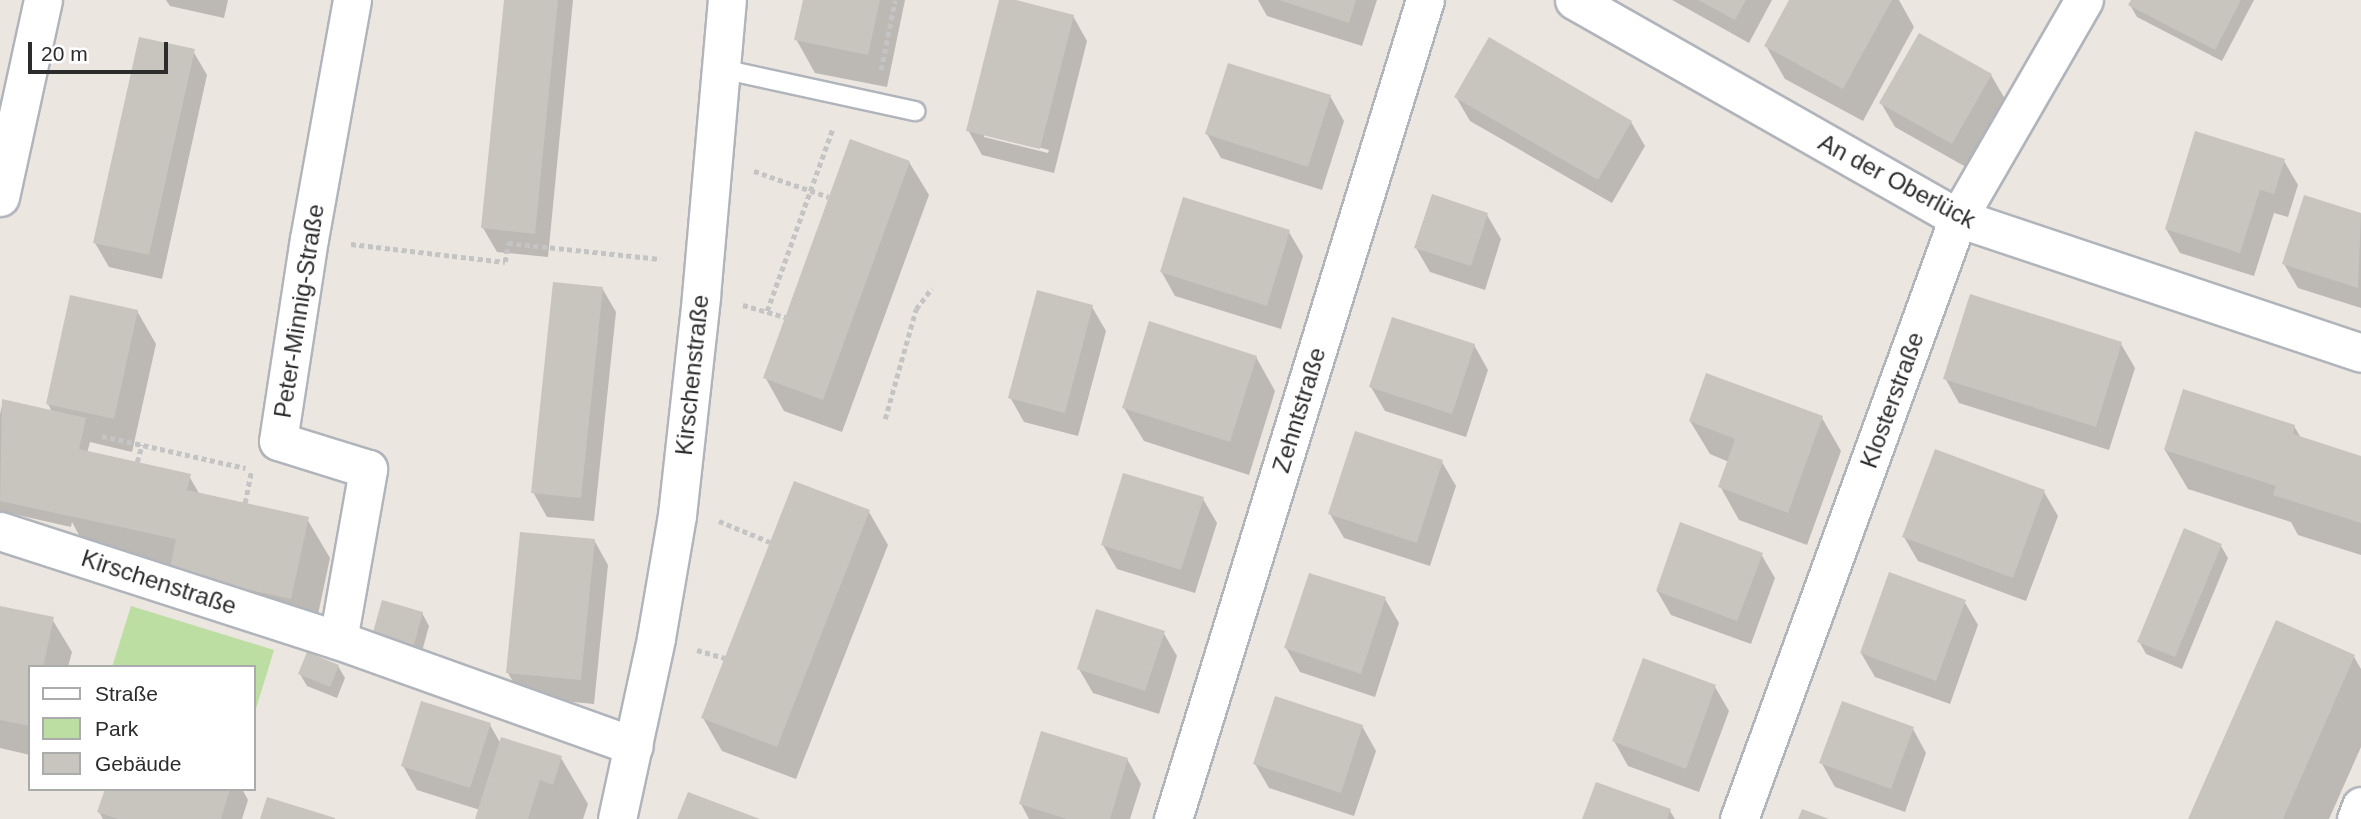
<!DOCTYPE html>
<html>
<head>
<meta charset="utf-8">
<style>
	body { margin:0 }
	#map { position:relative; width:2361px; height:819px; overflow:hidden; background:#ece6e0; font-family:Arial,sans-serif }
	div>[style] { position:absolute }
	.green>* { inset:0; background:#bddea2 }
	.shadow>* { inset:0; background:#0003 }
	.building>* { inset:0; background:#c8c4be }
	.path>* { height:4.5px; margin-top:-2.25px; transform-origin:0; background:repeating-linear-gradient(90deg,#c4c4c4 0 5px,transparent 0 8.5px) }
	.roads { filter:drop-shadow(2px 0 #b0b4bb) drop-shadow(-2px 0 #b0b4bb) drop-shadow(0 2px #b0b4bb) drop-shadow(0 -2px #b0b4bb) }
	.lane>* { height:18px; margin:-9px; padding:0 9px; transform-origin:9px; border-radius:9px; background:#fff }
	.street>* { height:37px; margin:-18.5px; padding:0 18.5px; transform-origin:18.5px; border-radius:18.5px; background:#fff }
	span { translate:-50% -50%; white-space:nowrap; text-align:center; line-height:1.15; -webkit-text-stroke:7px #fff; paint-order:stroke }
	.street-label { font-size:24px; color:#2c2c2c }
	.legend { position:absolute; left:28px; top:665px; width:228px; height:126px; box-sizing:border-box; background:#fff; border:2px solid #ababab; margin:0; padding:9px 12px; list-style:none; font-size:21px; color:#2c2c2c }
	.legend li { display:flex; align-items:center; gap:14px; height:35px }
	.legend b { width:35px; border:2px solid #ababab }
	.scale { position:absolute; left:28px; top:42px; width:140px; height:32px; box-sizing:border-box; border:4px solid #2c2c2c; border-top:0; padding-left:9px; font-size:21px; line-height:24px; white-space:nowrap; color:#2c2c2c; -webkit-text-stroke:5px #fff; paint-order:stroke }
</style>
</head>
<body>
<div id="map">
	<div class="green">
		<i style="clip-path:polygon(131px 606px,274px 650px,254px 715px,254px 667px,112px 667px)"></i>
	</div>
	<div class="shadow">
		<i style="clip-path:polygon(166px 0,228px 0,224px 18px,170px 6px)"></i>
		<i style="clip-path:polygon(506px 0,573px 0,548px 257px,497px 252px,483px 228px)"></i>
		<i style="clip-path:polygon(804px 0,905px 0,887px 87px,815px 73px,796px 39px)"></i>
		<i style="clip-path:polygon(evenodd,1001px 0,1073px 16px,1087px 41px,1054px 173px,982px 155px,968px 130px,1001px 0,984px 133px,1049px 150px,1048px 153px,984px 137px,984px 133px)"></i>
		<i style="clip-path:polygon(1258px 0,1377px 0,1362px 46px,1267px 16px)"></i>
		<i style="clip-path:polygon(1672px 0,1772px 0,1749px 43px)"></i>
		<i style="clip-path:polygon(1791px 0,1899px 0,1914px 27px,1863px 121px,1785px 79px,1766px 46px)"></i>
		<i style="clip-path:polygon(2133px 0,2254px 0,2222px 61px,2137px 17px,2130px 5px)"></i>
		<i style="clip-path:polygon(193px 51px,207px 75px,162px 279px,109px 267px,95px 243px)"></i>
		<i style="clip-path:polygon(1991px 75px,2005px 99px,1966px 167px,1895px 127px,1881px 103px)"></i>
		<i style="clip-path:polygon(1330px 96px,1344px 121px,1322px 190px,1221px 158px,1207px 134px)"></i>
		<i style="clip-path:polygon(1456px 97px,1631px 122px,1645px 146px,1612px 203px,1470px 121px)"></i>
		<i style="clip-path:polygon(2284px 161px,2298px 185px,2288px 217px,2274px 213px,2254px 276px,2180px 253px,2166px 229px)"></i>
		<i style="clip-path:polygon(909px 162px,929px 195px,842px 432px,784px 411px,765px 377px)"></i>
		<i style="clip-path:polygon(2305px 198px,2361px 215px,2361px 308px,2298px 288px,2284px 264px)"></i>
		<i style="clip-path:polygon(1487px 215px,1501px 239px,1485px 290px,1430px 272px,1416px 248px)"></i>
		<i style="clip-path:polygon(1289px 232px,1303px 256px,1281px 329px,1175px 296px,1161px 271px)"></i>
		<i style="clip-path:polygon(602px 288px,616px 312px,594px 521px,547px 517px,533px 492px)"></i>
		<i style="clip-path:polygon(1092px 307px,1106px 331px,1078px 436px,1024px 422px,1010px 397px)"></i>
		<i style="clip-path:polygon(137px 311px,156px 344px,132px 452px,90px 442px,87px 453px,189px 476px,200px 495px,307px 519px,330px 558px,313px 638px,172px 567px,86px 548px,72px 522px,71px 527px,0 511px,0 414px,3px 401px,52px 412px,48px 404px)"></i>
		<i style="clip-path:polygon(2121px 344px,2135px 368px,2109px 450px,1959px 403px,1945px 378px)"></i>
		<i style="clip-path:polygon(1474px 345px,1488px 370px,1466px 437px,1385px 411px,1371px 387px)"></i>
		<i style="clip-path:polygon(1256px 357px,1275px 391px,1249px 475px,1144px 441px,1124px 408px)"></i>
		<i style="clip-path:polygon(1822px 418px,1841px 451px,1807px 545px,1739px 520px,1720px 486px,1729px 462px,1710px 454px,1690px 421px)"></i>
		<i style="clip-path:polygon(2294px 426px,2301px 438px,2361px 457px,2361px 555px,2298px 535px,2291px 522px,2188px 489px,2165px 450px)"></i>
		<i style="clip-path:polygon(1442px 462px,1456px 486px,1430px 566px,1344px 538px,1330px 514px)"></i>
		<i style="clip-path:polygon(2044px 492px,2058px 516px,2026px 601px,1918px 561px,1904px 537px)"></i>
		<i style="clip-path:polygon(1203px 499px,1217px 523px,1195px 593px,1117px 569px,1103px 545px)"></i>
		<i style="clip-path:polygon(869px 512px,888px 545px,796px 779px,722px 751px,703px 718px)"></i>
		<i style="clip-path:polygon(594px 540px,608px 565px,594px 704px,522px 697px,508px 673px)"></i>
		<i style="clip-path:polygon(2221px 546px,2228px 558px,2182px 669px,2146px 654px,2139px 641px)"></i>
		<i style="clip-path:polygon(1761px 554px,1775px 578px,1751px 644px,1671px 615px,1657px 591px)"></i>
		<i style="clip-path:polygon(1385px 599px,1399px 623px,1375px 697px,1300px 672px,1286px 648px)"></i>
		<i style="clip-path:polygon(1964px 601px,1978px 625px,1950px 704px,1875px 677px,1861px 653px)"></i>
		<i style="clip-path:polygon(0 607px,52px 619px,72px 652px,68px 667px,30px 667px,30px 755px,0 748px)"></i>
		<i style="clip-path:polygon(422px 613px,429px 626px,418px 666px,379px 656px)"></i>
		<i style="clip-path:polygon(1163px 632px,1177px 656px,1159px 714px,1093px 693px,1079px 669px)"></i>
		<i style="clip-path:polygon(2354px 657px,2361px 669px,2361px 747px,2329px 819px,2190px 819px)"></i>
		<i style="clip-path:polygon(338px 666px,345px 678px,337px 698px,307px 686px,300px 674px)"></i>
		<i style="clip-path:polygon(1715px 687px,1729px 711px,1699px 792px,1628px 766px,1614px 741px)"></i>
		<i style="clip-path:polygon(490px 725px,501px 744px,561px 758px,588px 804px,583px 819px,477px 819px,480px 810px,417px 790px,403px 766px)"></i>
		<i style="clip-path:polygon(1362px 726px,1376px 751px,1354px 816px,1269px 788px,1255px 764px)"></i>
		<i style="clip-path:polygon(1913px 729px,1926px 753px,1905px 812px,1835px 787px,1821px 762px)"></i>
		<i style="clip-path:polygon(1127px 759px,1141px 784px,1130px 819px,1029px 819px,1021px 804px)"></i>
		<i style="clip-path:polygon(106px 789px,242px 789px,248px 800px,242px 819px,103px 819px,99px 812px)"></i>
		<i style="clip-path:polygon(1670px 811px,1675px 819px,1584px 819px)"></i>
	</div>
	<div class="building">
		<i style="clip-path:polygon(504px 0,558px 0,535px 234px,481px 228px)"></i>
		<i style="clip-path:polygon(803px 0,880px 0,868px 55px,794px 40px)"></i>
		<i style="clip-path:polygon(999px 0,1016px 0,1074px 15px,1040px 149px,966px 131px)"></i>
		<i style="clip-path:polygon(1279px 0,1356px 0,1349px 23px)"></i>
		<i style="clip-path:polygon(1698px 0,1746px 0,1735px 20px)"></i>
		<i style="clip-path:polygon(1789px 0,1892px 0,1843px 89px,1764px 46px)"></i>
		<i style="clip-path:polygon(2131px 0,2241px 0,2215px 50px,2128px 5px)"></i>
		<i style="clip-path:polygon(1919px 33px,1992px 74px,1952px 144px,1879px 103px)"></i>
		<i style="clip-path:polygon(139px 37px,195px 49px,149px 255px,93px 243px)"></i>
		<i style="clip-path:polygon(1489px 37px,1632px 121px,1598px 180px,1454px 97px)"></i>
		<i style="clip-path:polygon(1228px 63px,1331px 95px,1308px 167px,1205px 134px)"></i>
		<i style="clip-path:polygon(2195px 131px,2285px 159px,2274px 194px,2260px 190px,2240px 253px,2165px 229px)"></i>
		<i style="clip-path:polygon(850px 139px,910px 161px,823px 400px,763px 378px)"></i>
		<i style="clip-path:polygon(1432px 194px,1488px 213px,1471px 266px,1414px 248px)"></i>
		<i style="clip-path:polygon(2304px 195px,2361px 213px,2358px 288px,2282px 264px)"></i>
		<i style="clip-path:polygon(1183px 197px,1290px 230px,1267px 306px,1160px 272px)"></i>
		<i style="clip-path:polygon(553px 282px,603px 287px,581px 498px,531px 493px)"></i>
		<i style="clip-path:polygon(1037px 290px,1093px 305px,1065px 413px,1008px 398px)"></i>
		<i style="clip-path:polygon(1970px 294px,2122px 342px,2096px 427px,1943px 379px)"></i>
		<i style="clip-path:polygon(70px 295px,138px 310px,114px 419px,46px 404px)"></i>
		<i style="clip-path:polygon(1392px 317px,1475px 344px,1452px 414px,1369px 387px)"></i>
		<i style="clip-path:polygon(1149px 321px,1257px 356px,1230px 442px,1122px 408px)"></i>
		<i style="clip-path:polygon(1706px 373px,1823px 416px,1788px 513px,1718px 487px,1735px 439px,1689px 421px)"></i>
		<i style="clip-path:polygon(2183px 389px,2295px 425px,2293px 434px,2361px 456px,2361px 523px,2273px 495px,2276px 486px,2164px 450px)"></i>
		<i style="clip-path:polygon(2px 399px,86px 418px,79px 449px,191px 474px,187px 490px,309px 517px,291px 599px,169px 573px,176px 539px,0 501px)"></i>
		<i style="clip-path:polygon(1355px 431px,1443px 460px,1417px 543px,1328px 514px)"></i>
		<i style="clip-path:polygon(1935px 449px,2045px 490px,2013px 578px,1902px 537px)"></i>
		<i style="clip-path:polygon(1123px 473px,1204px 497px,1181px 570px,1101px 545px)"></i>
		<i style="clip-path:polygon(794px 481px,870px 510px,777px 747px,701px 718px)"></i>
		<i style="clip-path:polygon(1680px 522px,1763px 553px,1737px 621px,1656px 591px)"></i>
		<i style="clip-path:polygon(2184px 528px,2222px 544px,2175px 657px,2137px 642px)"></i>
		<i style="clip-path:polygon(520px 532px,595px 539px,581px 680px,506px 673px)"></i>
		<i style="clip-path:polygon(1889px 572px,1966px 600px,1936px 681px,1860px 653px)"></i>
		<i style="clip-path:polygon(1309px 573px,1386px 597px,1361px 674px,1284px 648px)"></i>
		<i style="clip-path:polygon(382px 600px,423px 612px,411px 655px,370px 643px)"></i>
		<i style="clip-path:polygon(0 606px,54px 617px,43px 667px,30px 667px,29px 726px,0 720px)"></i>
		<i style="clip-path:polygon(1096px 609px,1165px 631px,1145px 691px,1077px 669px)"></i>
		<i style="clip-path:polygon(2276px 620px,2355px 655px,2283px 819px,2188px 819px)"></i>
		<i style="clip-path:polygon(307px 652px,339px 665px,330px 687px,298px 674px)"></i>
		<i style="clip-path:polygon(1643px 658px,1716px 685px,1686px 769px,1612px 741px)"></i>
		<i style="clip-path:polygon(1275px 696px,1363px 725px,1341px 793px,1253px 764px)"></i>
		<i style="clip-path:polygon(421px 701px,491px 723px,470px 788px,401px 766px)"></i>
		<i style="clip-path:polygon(1842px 701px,1914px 727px,1891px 789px,1819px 763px)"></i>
		<i style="clip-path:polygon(1041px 731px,1128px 758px,1110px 819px,1067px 819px,1019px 804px)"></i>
		<i style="clip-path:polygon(501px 737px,562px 756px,553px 785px,540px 780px,528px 819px,475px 819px)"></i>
		<i style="clip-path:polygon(1596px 782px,1671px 809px,1667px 819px,1582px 819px)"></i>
		<i style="clip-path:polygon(105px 789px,230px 789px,221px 819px,118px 819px,97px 812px)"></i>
		<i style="clip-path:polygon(688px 792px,760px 819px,677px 819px)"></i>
		<i style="clip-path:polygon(267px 797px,335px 818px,335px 819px,260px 819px)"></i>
		<i style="clip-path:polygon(1802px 809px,1829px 819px,1798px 819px)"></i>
	</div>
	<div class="path">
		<i style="left:881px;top:70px;width:71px;rotate:-78.7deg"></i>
		<i style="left:754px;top:171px;width:79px;rotate:19.1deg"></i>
		<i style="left:351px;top:244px;width:155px;rotate:6.7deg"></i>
		<i style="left:505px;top:262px;width:19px;rotate:-81deg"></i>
		<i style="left:508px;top:243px;width:153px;rotate:6deg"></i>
		<i style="left:743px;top:305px;width:44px;rotate:15.9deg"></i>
		<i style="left:767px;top:311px;width:195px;rotate:-70.2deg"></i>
		<i style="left:885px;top:419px;width:114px;rotate:-74.3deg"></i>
		<i style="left:916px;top:309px;width:26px;rotate:-53deg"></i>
		<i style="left:102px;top:436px;width:147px;rotate:12.6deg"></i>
		<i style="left:137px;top:462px;width:18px;rotate:-74deg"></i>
		<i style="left:245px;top:503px;width:31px;rotate:-79deg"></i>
		<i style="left:719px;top:521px;width:55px;rotate:22.4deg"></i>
		<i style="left:697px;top:650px;width:29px;rotate:16deg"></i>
	</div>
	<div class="roads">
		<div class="lane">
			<i style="left:722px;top:69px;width:198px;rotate:12.3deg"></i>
		</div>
		<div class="street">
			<i style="left:1574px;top:0;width:442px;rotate:29.6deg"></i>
			<i style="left:1958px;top:218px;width:425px;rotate:18.5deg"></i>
			<i style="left:0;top:197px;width:202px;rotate:-77.7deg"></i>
			<i style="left:0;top:531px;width:355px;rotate:17.9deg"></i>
			<i style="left:338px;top:640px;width:314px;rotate:19.7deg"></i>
			<i style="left:338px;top:640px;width:174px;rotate:-80deg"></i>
			<i style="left:368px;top:469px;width:94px;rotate:-162.7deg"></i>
			<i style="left:278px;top:441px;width:204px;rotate:-81.3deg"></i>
			<i style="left:309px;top:239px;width:243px;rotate:-79.8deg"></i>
			<i style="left:617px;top:819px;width:185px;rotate:-77.8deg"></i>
			<i style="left:656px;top:638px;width:125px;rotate:-80.3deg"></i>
			<i style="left:677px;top:515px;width:220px;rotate:-83.7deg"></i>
			<i style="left:701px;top:296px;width:297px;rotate:-85deg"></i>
			<i style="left:1173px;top:819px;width:857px;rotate:-72.9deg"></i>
			<i style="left:1739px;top:819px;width:640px;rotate:-69.98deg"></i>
			<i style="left:1958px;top:218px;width:252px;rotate:-60deg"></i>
			<i style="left:2356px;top:819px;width:14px;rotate:-69deg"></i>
		</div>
	</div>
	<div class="street-label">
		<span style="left:1897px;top:181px;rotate:28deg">An der Oberlück</span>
		<span style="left:299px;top:311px;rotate:-81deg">Peter-Minnig-Straße</span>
		<span style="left:692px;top:375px;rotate:-84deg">Kirschenstraße</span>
		<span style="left:1892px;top:400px;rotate:-70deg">Klosterstraße</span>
		<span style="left:1299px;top:410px;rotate:-73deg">Zehntstraße</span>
		<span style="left:159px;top:582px;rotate:18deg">Kirschenstraße</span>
	</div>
	<ul class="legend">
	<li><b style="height:9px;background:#fff"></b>Straße</li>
	<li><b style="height:19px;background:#bddea2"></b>Park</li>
	<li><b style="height:19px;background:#c8c4be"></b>Gebäude</li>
	</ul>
	<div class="scale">20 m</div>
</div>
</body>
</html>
